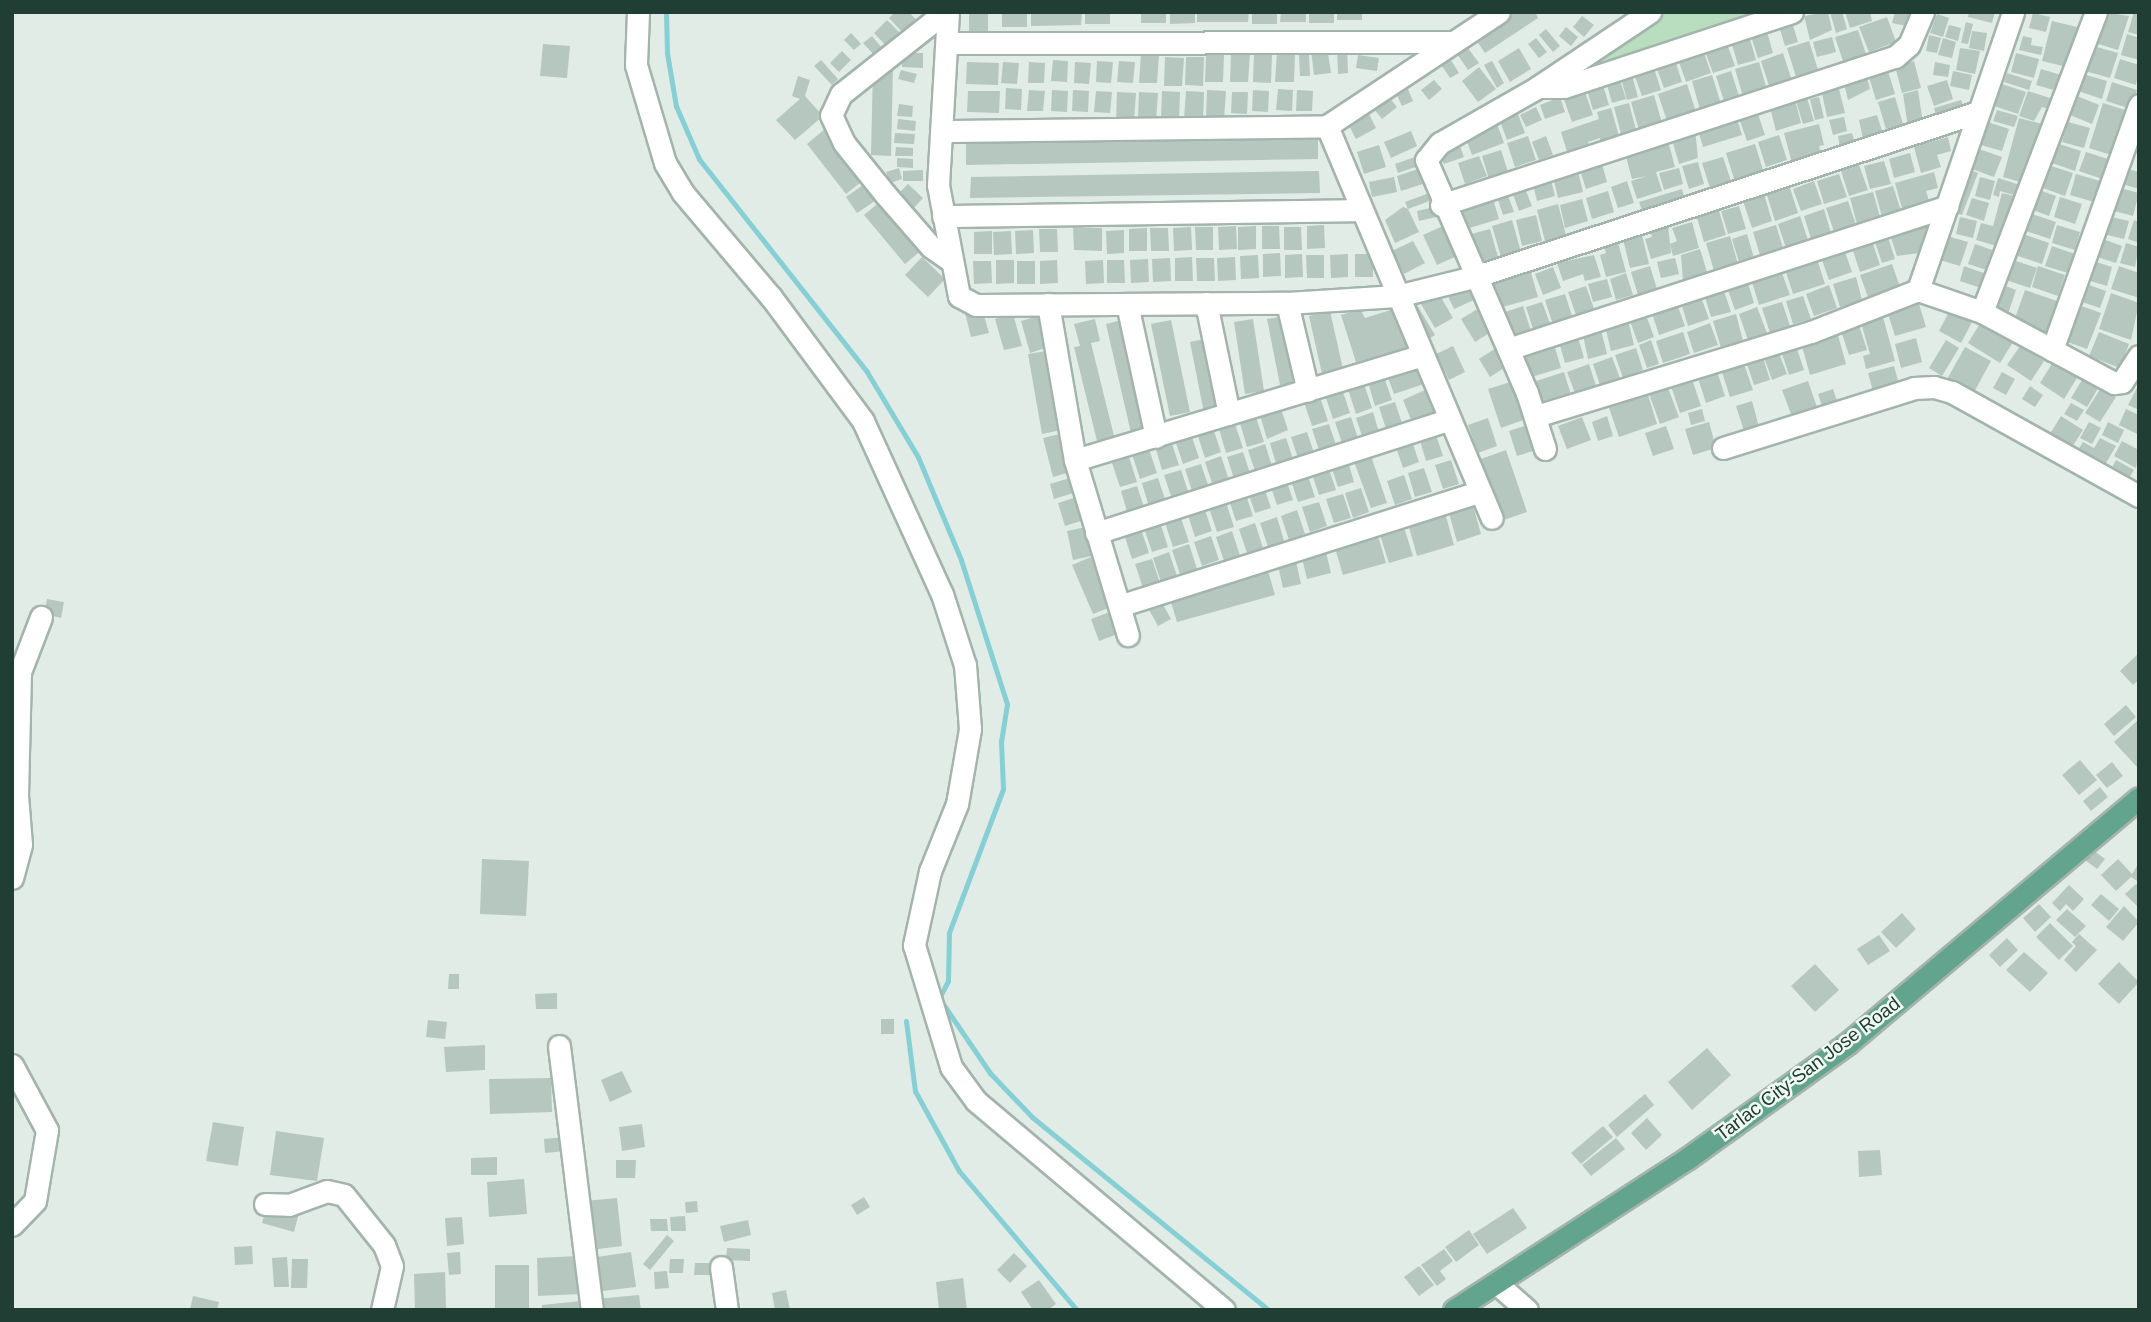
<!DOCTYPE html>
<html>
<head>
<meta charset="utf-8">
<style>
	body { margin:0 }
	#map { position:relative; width:2151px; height:1322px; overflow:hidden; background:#e1ece6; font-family:Helvetica,sans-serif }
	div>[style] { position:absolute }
	.green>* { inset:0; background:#b8debf }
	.stream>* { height:5px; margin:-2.5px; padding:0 2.5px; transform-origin:2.5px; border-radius:2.5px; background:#86cfd4 }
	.building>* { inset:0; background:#b6c7bf }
	.roads { filter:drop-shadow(2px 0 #a3b4ad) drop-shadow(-2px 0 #a3b4ad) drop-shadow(0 2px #a3b4ad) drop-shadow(0 -2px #a3b4ad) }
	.minor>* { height:21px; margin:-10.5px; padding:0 10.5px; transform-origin:10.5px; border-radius:10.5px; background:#fff }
	.major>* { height:21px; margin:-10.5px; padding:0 10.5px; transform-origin:10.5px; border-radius:10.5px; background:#63a48e }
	span { translate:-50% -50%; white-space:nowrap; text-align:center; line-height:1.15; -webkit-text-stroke:5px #f1f9f4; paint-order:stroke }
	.street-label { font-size:19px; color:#203e33 }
	.frame { position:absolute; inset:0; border:14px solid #203e33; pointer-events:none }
</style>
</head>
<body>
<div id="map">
	<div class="green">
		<i style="clip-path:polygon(1644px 12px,1792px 12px,1518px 98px)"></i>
	</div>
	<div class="stream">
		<i style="left:666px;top:12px;width:41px;rotate:88.6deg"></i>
		<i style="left:667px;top:53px;width:54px;rotate:80.4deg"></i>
		<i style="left:676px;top:106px;width:58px;rotate:66.5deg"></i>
		<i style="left:699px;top:159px;width:271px;rotate:51.7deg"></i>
		<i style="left:867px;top:372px;width:99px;rotate:59deg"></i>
		<i style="left:918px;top:457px;width:112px;rotate:67.3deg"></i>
		<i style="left:961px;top:560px;width:151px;rotate:72.3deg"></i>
		<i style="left:1007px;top:704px;width:37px;rotate:99deg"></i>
		<i style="left:1001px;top:741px;width:48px;rotate:87.6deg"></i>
		<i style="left:1003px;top:789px;width:154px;rotate:110.6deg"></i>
		<i style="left:949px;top:933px;width:48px;rotate:91.2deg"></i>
		<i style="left:948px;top:981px;width:19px;rotate:118deg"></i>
		<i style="left:939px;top:998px;width:91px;rotate:55.8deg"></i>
		<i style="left:990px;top:1073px;width:61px;rotate:46.3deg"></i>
		<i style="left:1032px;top:1117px;width:306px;rotate:39.2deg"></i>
		<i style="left:906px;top:1021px;width:71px;rotate:82.7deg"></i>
		<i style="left:915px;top:1091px;width:91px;rotate:61.2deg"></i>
		<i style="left:959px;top:1171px;width:182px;rotate:49.7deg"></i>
	</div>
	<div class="building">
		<i style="clip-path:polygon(895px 12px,909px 12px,919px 23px,906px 36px,889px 18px)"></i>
		<i style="clip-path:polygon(969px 12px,988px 12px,988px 34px,969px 34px)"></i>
		<i style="clip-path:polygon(1002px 12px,1027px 12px,1027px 27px,1002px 27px)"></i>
		<i style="clip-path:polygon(1031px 12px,1082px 12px,1081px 25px,1031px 26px)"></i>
		<i style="clip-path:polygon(1085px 12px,1110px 12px,1110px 24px,1085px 24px)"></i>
		<i style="clip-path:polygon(1141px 12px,1166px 12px,1166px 23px,1141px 23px)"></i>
		<i style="clip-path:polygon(1170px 12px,1195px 12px,1195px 23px,1170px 24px)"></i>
		<i style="clip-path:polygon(1197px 12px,1249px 12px,1248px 22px,1197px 22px)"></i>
		<i style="clip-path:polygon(1252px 12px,1277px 12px,1277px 24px,1252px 24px)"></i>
		<i style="clip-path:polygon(1281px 12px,1306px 12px,1306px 22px,1280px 22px)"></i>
		<i style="clip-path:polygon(1309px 12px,1334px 12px,1334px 23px,1309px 23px)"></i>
		<i style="clip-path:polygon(1337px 12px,1362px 12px,1362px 20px,1337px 20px)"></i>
		<i style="clip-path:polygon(1512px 12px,1535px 12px,1538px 18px,1485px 53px,1474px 37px)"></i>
		<i style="clip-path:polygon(1828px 12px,1832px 30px,1810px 40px,1804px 16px)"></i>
		<i style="clip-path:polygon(1830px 12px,1842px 12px,1847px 29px,1836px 33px)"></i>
		<i style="clip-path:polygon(1845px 12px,1870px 12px,1872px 21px,1850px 28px)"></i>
		<i style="clip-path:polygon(1895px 12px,1915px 12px,1911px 27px,1892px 23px)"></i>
		<i style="clip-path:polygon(1969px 12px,1995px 12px,1992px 23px,1968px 17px)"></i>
		<i style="clip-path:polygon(2104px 12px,2129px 16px,2118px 50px,2095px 43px)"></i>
		<i style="clip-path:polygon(2134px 12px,2139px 12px,2139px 35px,2128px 32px)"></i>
		<i style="clip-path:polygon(2033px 13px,2050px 17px,2046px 32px,2029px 28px)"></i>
		<i style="clip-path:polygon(1937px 14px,1949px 18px,1943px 37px,1930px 33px)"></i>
		<i style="clip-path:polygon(1582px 16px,1594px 25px,1584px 37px,1573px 27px)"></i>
		<i style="clip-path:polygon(1887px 17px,1896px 42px,1869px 52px,1859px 27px)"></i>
		<i style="clip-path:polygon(887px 20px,904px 37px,890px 50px,874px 33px)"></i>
		<i style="clip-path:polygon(2052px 21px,2077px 27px,2067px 67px,2042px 61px)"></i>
		<i style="clip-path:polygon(1792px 22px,1798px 42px,1785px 46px,1779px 26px)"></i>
		<i style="clip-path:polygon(1966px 22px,1973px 24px,1968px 44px,1961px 43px)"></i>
		<i style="clip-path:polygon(1949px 25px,1961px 28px,1958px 41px,1945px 37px)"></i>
		<i style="clip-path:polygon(1566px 27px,1578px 37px,1571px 46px,1559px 36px)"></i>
		<i style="clip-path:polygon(1766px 28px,1773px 53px,1758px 58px,1750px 33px)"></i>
		<i style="clip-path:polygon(1546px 29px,1560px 46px,1553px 52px,1539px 35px)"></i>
		<i style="clip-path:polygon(1858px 30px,1867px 57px,1844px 64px,1835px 37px)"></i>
		<i style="clip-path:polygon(1972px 31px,1987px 33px,1984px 51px,1969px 48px)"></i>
		<i style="clip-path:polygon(851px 33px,861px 44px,854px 50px,844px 40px)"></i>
		<i style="clip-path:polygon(2127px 34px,2139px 38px,2139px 60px,2121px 55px)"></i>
		<i style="clip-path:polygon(1929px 35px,1941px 38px,1937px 53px,1926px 51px)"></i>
		<i style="clip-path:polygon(872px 36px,883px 49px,875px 56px,863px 43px)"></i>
		<i style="clip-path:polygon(1749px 36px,1756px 60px,1738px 65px,1731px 41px)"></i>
		<i style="clip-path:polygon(2023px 36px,2032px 38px,2031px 45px,2043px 47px,2041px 55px,2019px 50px)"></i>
		<i style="clip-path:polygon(1832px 37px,1836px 52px,1817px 57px,1813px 42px)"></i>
		<i style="clip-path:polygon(1536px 38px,1547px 52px,1539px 58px,1528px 44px)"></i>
		<i style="clip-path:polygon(1943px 38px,1956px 42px,1952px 58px,1938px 55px)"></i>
		<i style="clip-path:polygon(1809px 41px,1819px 73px,1797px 80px,1787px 48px)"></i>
		<i style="clip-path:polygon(543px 44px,570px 46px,567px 78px,540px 76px)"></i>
		<i style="clip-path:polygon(1465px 44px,1479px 63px,1468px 70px,1455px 51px)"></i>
		<i style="clip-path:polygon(1727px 44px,1735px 66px,1713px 73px,1705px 51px)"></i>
		<i style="clip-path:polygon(2093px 46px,2118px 53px,2110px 78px,2085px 71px)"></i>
		<i style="clip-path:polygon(1327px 47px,1331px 73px,1314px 75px,1311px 50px)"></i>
		<i style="clip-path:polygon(1702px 47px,1711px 73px,1686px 82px,1677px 56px)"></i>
		<i style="clip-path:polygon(1347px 48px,1348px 73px,1338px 74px,1337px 49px)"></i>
		<i style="clip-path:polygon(1519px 48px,1531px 69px,1510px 82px,1498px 61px)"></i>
		<i style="clip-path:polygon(1960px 48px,1980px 51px,1975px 74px,1956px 70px)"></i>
		<i style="clip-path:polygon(842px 51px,851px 60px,839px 72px,830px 63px)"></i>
		<i style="clip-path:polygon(902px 53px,923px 53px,923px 68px,902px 67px)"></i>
		<i style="clip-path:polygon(1231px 53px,1250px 54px,1248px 82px,1230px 82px)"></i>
		<i style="clip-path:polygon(1277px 53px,1295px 54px,1294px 82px,1275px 82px)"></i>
		<i style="clip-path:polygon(1783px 53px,1792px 81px,1770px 89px,1761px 61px)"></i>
		<i style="clip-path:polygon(2016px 53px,2039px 59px,2034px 78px,2011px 72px)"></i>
		<i style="clip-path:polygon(1141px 54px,1159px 55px,1157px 83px,1139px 83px)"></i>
		<i style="clip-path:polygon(1206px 54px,1224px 54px,1223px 82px,1205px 82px)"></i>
		<i style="clip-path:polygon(1254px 54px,1272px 55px,1271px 83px,1253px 82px)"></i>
		<i style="clip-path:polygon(1299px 55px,1309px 55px,1310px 76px,1300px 76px)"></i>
		<i style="clip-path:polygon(1358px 55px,1379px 58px,1377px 71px,1356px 68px)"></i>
		<i style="clip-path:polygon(1165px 57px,1184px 58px,1182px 86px,1164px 86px)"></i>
		<i style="clip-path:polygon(1186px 57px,1204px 57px,1203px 86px,1185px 85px)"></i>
		<i style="clip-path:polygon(1449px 57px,1459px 73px,1450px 78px,1440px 63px)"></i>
		<i style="clip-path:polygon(2120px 59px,2139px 65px,2136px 85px,2114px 78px)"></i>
		<i style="clip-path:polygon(821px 60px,838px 79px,832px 85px,814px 66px)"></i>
		<i style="clip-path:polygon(1053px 60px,1068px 61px,1067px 82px,1051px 81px)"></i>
		<i style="clip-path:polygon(1675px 60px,1682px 82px,1664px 88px,1656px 66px)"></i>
		<i style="clip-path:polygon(1097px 61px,1113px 62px,1111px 83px,1096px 82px)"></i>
		<i style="clip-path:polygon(1119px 61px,1135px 62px,1133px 83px,1117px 82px)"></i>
		<i style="clip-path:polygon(1492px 61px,1504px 83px,1497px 88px,1484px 65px)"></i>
		<i style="clip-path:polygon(1914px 61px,1921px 88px,1902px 93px,1895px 66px)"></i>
		<i style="clip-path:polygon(967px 62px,999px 63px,998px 85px,966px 84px)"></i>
		<i style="clip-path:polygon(1003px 62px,1019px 63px,1017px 84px,1001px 83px)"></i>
		<i style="clip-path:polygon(1029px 62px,1045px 63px,1044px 83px,1028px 83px)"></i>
		<i style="clip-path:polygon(1075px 62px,1091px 63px,1089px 84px,1074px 83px)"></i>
		<i style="clip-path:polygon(1759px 62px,1767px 90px,1743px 97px,1735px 69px)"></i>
		<i style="clip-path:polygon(1935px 62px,1950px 65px,1948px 77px,1933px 75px)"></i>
		<i style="clip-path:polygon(1653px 65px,1661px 90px,1642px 96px,1633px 71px)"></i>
		<i style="clip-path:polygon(1479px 67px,1496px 89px,1478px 102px,1462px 81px)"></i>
		<i style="clip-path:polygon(873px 68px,893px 68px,891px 156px,871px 155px)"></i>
		<i style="clip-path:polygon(2041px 69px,2061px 75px,2057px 91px,2036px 85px)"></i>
		<i style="clip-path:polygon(901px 70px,917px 74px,914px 83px,898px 79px)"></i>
		<i style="clip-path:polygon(1731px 71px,1739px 96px,1724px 101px,1716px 76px)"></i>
		<i style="clip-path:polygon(1888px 71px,1895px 94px,1876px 100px,1869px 77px)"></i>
		<i style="clip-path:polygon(1953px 71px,1972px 75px,1969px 90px,1950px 86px)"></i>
		<i style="clip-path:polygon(1631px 72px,1638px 97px,1627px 100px,1620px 75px)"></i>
		<i style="clip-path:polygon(2007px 73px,2032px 81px,2029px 90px,2004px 82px)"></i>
		<i style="clip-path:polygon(2083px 74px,2107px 81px,2102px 99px,2078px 91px)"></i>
		<i style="clip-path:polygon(1712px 75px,1721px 104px,1700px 110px,1692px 81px)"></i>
		<i style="clip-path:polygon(798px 76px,810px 80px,805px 96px,823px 116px,795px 140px,776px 120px,800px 99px,792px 96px)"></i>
		<i style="clip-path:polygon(1619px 77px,1626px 99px,1612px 103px,1606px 81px)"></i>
		<i style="clip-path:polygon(1867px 77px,1870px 89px,1848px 100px,1844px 83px)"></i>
		<i style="clip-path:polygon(1404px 80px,1413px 101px,1402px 106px,1392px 85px)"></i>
		<i style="clip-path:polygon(1434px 80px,1442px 89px,1429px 100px,1421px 90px)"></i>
		<i style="clip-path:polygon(1947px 80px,1953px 99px,1934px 106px,1927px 86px)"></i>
		<i style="clip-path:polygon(2112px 82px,2137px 90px,2131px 109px,2106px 101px)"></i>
		<i style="clip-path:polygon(1687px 84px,1696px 112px,1667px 121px,1658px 94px)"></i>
		<i style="clip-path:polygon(2002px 84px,2026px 92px,2018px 114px,1994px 106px)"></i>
		<i style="clip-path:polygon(1603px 85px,1609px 105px,1593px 110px,1587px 90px)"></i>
		<i style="clip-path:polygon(1006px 88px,1022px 89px,1021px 110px,1005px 109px)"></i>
		<i style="clip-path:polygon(1278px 89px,1293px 90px,1292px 111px,1276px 110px)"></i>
		<i style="clip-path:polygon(1584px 89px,1593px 115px,1572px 122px,1563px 97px)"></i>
		<i style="clip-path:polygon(1839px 89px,1845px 113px,1827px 117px,1822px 93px)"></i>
		<i style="clip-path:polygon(1029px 90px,1045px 91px,1043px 111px,1027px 111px)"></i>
		<i style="clip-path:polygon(1052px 90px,1068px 91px,1067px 112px,1051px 111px)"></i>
		<i style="clip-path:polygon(1073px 90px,1089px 91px,1088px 112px,1072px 111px)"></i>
		<i style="clip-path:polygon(1207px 90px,1226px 91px,1224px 119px,1206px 118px)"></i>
		<i style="clip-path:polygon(1253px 90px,1269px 91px,1268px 112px,1252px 111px)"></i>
		<i style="clip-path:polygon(1297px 90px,1313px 91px,1312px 111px,1296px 111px)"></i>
		<i style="clip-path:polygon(1918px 90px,1923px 123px,1908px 127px,1903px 94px)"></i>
		<i style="clip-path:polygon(968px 91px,1000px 91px,999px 113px,967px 112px)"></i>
		<i style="clip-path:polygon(1096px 91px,1112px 92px,1110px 113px,1094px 112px)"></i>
		<i style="clip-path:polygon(1162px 91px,1180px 92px,1179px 120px,1161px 119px)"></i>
		<i style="clip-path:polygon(1186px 91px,1204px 92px,1203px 120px,1184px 119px)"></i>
		<i style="clip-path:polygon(2028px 91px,2053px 99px,2050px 109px,2042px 107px,2034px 121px,2019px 116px)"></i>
		<i style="clip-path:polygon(1117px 92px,1136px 93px,1134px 121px,1116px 121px)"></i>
		<i style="clip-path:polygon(1139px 92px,1158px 93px,1156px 121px,1138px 120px)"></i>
		<i style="clip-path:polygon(1232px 92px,1248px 92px,1247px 114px,1231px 113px)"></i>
		<i style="clip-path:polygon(1385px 92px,1397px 107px,1382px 119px,1370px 104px)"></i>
		<i style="clip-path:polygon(1654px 95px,1662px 123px,1639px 130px,1631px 102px)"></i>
		<i style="clip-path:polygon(2077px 96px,2099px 105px,2092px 124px,2070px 115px)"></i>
		<i style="clip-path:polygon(1560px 97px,1565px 112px,1545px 119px,1540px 105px)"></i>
		<i style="clip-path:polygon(1819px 97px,1824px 118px,1815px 120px,1810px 99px)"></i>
		<i style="clip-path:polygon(1895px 97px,1903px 124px,1886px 129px,1878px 102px)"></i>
		<i style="clip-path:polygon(1807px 98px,1814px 121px,1803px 124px,1796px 101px)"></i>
		<i style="clip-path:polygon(1795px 100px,1801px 123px,1776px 131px,1770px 107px)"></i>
		<i style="clip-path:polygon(1961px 100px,1965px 110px,1937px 119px,1934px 108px)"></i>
		<i style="clip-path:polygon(1629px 103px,1637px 134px,1622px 138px,1614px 107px)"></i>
		<i style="clip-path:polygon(2103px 103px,2128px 111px,2114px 156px,2089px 148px)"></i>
		<i style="clip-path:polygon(899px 104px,913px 106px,912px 117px,897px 116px)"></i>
		<i style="clip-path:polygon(1536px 107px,1542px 120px,1526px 127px,1520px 115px)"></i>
		<i style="clip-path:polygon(1366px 108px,1376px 128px,1356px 139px,1345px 118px)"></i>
		<i style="clip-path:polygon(1611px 108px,1620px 139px,1601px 144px,1600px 138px,1588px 142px,1591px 151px,1569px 158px,1561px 132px,1599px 119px,1597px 112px)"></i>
		<i style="clip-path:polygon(1997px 110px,2018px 116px,2014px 127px,1993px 121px)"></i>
		<i style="clip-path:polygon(1757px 111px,1765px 135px,1747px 141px,1739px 118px)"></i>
		<i style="clip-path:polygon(1518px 114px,1525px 133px,1507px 140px,1500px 121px)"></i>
		<i style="clip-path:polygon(1877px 115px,1883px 134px,1863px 139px,1859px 120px)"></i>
		<i style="clip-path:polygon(1844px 117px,1847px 131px,1833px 135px,1829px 120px)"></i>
		<i style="clip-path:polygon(2019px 118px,2046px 125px,2042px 138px,2037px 136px,2024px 183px,2003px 177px)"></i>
		<i style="clip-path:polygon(898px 119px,916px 121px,915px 131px,897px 129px)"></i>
		<i style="clip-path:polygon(1737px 119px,1742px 135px,1703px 147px,1698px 130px)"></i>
		<i style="clip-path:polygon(1985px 121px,2009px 129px,2002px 151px,1981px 145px)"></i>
		<i style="clip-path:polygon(2068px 122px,2090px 128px,2084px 148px,2062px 142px)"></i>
		<i style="clip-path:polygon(1497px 124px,1504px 143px,1472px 155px,1465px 136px)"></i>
		<i style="clip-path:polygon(1819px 124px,1824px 145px,1819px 146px,1821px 155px,1792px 163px,1784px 133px)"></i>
		<i style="clip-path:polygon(826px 128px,866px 178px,846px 194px,807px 144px)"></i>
		<i style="clip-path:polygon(1695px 129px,1698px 158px,1679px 164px,1671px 136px)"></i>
		<i style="clip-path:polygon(1411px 131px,1417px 146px,1391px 158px,1384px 142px)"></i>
		<i style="clip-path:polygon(895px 133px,915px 134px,914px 144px,894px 143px)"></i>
		<i style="clip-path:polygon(1852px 133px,1855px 143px,1840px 147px,1838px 136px)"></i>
		<i style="clip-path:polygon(1779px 135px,1787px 160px,1766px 167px,1758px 142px)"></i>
		<i style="clip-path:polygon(1528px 136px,1536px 160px,1515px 167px,1507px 143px)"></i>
		<i style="clip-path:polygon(1546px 136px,1553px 155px,1539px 160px,1532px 142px)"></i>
		<i style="clip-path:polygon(1948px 137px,1951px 151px,1937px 155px,1941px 167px,1921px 173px,1914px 147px)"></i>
		<i style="clip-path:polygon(1318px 138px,1318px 159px,966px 165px,966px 143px)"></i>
		<i style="clip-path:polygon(1458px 141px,1464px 157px,1444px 164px,1438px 149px)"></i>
		<i style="clip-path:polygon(1668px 141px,1675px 167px,1656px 172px,1662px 191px,1637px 199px,1631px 181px,1647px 176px,1632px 179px,1625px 153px)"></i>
		<i style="clip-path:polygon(1755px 144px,1763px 170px,1734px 179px,1726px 153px)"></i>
		<i style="clip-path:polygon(2059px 144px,2081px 151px,2075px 171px,2052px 163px)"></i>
		<i style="clip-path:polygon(1379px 145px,1386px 167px,1364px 174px,1357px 152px)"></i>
		<i style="clip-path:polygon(896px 147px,913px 148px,913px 156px,895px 156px)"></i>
		<i style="clip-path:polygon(1979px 149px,2002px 157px,1994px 177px,1972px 169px)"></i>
		<i style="clip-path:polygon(1501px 150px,1508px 172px,1489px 179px,1482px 156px)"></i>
		<i style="clip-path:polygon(2086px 152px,2111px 160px,2105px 180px,2079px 171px)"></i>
		<i style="clip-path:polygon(1910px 153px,1915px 172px,1894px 178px,1889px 159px)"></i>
		<i style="clip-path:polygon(1421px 155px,1424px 164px,1398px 173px,1395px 164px)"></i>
		<i style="clip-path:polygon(1479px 156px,1487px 176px,1465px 184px,1458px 163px)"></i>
		<i style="clip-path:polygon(1600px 157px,1607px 182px,1586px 189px,1578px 164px)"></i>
		<i style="clip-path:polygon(1723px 157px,1731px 181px,1710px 188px,1702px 163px)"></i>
		<i style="clip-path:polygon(897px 158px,913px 159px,913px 168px,897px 167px)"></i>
		<i style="clip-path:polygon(1884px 161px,1891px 184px,1870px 189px,1864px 166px)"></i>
		<i style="clip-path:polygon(1698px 162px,1704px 184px,1689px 189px,1682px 166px)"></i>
		<i style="clip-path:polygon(1859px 165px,1868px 190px,1849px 196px,1841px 171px)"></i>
		<i style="clip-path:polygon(2051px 166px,2073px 173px,2065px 196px,2043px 188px)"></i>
		<i style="clip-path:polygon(1577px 167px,1583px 192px,1558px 198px,1552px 173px)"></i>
		<i style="clip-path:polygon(899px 168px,902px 179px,890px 183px,886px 172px)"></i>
		<i style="clip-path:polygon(1421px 168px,1426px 183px,1401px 191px,1397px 176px)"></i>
		<i style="clip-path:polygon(1679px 168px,1683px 184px,1664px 190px,1659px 173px)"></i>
		<i style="clip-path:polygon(1966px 168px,1978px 173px,1962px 215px,1949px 210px)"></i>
		<i style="clip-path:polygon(2124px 168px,2139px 172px,2139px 189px,2119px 183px)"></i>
		<i style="clip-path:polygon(923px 170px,923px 181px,903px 181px,903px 171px)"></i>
		<i style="clip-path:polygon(1319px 171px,1320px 193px,970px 198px,971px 177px)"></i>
		<i style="clip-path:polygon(1549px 172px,1555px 196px,1537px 201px,1531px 177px)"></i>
		<i style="clip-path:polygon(1934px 172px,1938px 188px,1926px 191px,1930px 204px,1903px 212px,1895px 183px)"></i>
		<i style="clip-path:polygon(1839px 174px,1847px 197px,1824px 204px,1817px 181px)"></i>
		<i style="clip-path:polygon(2076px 174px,2100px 181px,2094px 202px,2070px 195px)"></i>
		<i style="clip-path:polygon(1394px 177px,1397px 192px,1372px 197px,1369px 182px)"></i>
		<i style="clip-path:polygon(1980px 177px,1995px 181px,1990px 200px,1975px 196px)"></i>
		<i style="clip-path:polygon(873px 178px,884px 195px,857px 213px,846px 197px)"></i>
		<i style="clip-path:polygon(1998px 178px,2020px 185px,2017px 196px,2000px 191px,1999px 197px,1993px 195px)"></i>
		<i style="clip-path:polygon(1522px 181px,1532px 206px,1519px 211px,1510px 186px)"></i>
		<i style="clip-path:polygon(1627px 181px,1634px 203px,1618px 208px,1611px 187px)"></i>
		<i style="clip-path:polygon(1814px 181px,1822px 204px,1801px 211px,1793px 189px)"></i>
		<i style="clip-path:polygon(908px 184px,923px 198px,912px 210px,896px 196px)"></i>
		<i style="clip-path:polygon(1893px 186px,1901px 211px,1882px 217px,1875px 191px)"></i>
		<i style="clip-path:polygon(1505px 187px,1514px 212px,1503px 215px,1495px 191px)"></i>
		<i style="clip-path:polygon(2116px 187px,2139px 193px,2133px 216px,2110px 210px)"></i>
		<i style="clip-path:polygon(1790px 188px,1798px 213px,1775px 221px,1767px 195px)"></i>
		<i style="clip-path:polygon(1682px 189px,1685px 201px,1643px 213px,1639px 202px)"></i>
		<i style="clip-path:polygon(2036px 189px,2056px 196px,2049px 216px,2028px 208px)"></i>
		<i style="clip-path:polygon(1608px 191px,1614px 212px,1592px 219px,1586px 198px)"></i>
		<i style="clip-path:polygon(1873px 192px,1880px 217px,1857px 224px,1850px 198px)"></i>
		<i style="clip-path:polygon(1429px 193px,1432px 200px,1408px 209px,1405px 202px)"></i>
		<i style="clip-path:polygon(2002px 193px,2014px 196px,2000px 247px,1976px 240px,1981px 223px,1993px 226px)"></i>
		<i style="clip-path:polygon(1764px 194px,1772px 221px,1752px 228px,1743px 201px)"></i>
		<i style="clip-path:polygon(1492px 195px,1499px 219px,1463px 230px,1456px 206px)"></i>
		<i style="clip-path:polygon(2060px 197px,2082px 204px,2075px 224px,2054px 217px)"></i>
		<i style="clip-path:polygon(1972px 198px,1989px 203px,1984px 221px,1966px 215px)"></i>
		<i style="clip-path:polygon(1582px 199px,1588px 221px,1565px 228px,1560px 205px)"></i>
		<i style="clip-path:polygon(882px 200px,923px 249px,905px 264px,864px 215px)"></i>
		<i style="clip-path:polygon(1848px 201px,1856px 225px,1834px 232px,1826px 208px)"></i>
		<i style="clip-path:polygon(1558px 204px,1566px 235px,1545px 241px,1537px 210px)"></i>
		<i style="clip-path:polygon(1739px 206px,1746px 229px,1728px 234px,1721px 211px)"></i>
		<i style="clip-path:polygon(1403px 207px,1408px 209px,1419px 232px,1395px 243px,1385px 220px)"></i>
		<i style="clip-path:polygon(1434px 207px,1436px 217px,1419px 221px,1417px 211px)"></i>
		<i style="clip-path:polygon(1718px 207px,1726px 235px,1704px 242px,1696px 214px)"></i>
		<i style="clip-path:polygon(1824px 209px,1831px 233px,1811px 239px,1804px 216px)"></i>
		<i style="clip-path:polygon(2032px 214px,2056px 222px,2050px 239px,2026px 231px)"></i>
		<i style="clip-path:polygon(1536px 215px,1542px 241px,1522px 246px,1516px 220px)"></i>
		<i style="clip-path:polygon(1800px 216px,1808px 240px,1786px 248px,1778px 224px)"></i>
		<i style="clip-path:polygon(2107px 216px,2129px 221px,2124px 239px,2103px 234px)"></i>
		<i style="clip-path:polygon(1960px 217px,1977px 221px,1973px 238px,1956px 234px)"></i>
		<i style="clip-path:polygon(1930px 219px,1919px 253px,1897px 256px,1890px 235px)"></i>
		<i style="clip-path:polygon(1512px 220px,1521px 252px,1501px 257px,1492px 226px)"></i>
		<i style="clip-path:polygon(2134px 220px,2139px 222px,2139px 243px,2128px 239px)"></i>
		<i style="clip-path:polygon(1692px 222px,1699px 248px,1673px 256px,1670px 244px,1677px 241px,1672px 228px)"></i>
		<i style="clip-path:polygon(1324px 225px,1325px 248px,1307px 249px,1307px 226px)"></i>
		<i style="clip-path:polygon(1668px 225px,1671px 253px,1651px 259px,1645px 239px,1652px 237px,1650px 230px)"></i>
		<i style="clip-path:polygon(1776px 225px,1783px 248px,1760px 255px,1753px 232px)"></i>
		<i style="clip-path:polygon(2057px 225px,2080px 232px,2075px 250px,2052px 243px)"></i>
		<i style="clip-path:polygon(1236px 226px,1237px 249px,1219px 250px,1218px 227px)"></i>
		<i style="clip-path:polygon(1256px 226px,1256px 249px,1238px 250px,1238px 227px)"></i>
		<i style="clip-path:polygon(1262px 226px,1279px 226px,1280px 249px,1262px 249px)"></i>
		<i style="clip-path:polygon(1443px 226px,1457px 256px,1437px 265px,1423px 235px)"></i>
		<i style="clip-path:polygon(1073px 227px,1102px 228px,1102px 251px,1074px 250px)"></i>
		<i style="clip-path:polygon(1191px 227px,1192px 250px,1174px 251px,1173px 228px)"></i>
		<i style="clip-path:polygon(1195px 227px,1213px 227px,1213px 250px,1196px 250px)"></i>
		<i style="clip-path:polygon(1284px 227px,1301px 227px,1302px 250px,1284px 250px)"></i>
		<i style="clip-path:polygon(1147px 228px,1147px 251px,1129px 251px,1129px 229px)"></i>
		<i style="clip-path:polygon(1150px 228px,1168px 228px,1169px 251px,1151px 251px)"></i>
		<i style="clip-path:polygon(1039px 229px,1057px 229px,1058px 252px,1040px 252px)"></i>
		<i style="clip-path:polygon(1490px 229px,1498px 257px,1471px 265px,1464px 236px)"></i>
		<i style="clip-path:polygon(1033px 230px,1034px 253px,1016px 254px,1015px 231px)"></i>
		<i style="clip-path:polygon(1124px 230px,1124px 253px,1107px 254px,1106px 231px)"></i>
		<i style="clip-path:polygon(992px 231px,992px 254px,974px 254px,974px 232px)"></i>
		<i style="clip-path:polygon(1011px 231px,1012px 254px,994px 255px,993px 232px)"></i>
		<i style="clip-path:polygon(1747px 234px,1754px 258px,1739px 262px,1732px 239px)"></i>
		<i style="clip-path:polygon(2023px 234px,2049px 243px,2042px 264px,2015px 255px)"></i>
		<i style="clip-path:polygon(1642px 235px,1649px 264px,1630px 268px,1623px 239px)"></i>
		<i style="clip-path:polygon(1730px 236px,1738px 264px,1714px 271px,1706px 243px)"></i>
		<i style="clip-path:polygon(1947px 236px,1968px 242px,1960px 266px,1940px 260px)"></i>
		<i style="clip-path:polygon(1888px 237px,1895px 259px,1882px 263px,1875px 242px)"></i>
		<i style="clip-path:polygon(1617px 239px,1626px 272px,1606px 277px,1600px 255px,1606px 253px,1603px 243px)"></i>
		<i style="clip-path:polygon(2103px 239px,2122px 246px,2116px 263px,2097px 257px)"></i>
		<i style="clip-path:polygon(1413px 241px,1425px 263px,1404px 274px,1392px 251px)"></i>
		<i style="clip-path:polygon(2126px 243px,2139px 247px,2135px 267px,2120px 263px)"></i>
		<i style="clip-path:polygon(1873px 244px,1880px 265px,1860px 272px,1853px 251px)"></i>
		<i style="clip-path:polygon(1975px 244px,1998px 252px,1990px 271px,1968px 264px)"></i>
		<i style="clip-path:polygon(2052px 246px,2075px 254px,2068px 273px,2045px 266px)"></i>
		<i style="clip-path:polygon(1700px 249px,1707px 272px,1683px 280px,1681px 255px)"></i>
		<i style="clip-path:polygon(1844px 249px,1852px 272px,1829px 280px,1821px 257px)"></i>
		<i style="clip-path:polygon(1280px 253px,1281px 276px,1263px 277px,1263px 254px)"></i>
		<i style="clip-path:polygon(1302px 254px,1303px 277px,1285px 278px,1285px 255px)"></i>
		<i style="clip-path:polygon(1348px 254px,1348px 277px,1331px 278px,1330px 255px)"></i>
		<i style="clip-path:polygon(1355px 254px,1373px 254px,1373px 277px,1355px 277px)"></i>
		<i style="clip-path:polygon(1258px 255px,1259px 278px,1241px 279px,1240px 256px)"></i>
		<i style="clip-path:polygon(1306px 255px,1324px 255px,1324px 278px,1307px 278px)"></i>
		<i style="clip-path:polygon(1594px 255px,1601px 277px,1585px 281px,1583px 274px,1563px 281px,1557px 263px)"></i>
		<i style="clip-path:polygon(922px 257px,945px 279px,928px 297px,905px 275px)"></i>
		<i style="clip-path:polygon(1192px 257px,1193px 281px,1175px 281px,1175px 258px)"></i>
		<i style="clip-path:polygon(1235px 257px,1236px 280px,1218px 281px,1217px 258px)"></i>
		<i style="clip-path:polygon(1170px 258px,1171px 281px,1153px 282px,1152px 259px)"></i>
		<i style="clip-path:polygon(1196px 258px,1214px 258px,1215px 281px,1197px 281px)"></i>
		<i style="clip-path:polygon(1675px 258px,1679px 274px,1661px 278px,1657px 262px)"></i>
		<i style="clip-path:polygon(1148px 259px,1149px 282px,1131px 283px,1130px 260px)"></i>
		<i style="clip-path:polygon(996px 260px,1014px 260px,1014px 283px,996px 284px)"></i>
		<i style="clip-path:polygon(1057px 260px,1058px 283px,1040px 284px,1040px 261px)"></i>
		<i style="clip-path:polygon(1103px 260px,1104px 283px,1086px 284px,1085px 261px)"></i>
		<i style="clip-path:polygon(1107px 260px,1124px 260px,1125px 283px,1107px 283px)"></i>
		<i style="clip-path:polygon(2013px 260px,2037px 268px,2030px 288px,2006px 280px)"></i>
		<i style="clip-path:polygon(973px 261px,991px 261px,992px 283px,974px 284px)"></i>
		<i style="clip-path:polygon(1017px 261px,1035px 261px,1035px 284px,1017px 284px)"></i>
		<i style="clip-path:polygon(2093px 261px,2112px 267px,2107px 286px,2087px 280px)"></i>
		<i style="clip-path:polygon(1818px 262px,1825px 284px,1793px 294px,1786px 272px)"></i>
		<i style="clip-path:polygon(1892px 264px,1900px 287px,1868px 297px,1860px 275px)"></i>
		<i style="clip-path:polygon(1650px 266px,1657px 289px,1638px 295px,1631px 272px)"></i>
		<i style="clip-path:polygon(1964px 266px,1989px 275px,1984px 289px,1960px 281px)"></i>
		<i style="clip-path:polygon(2038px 266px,2065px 275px,2058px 296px,2032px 287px)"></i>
		<i style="clip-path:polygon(2119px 266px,2139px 273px,2139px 298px,2111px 289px)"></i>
		<i style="clip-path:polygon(1553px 267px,1561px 288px,1543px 295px,1535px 274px)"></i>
		<i style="clip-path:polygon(1530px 269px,1538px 297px,1499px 308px,1491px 280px)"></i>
		<i style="clip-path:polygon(1626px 273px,1633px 295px,1616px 300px,1610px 279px)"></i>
		<i style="clip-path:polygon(1782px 273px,1790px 295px,1759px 305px,1752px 282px)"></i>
		<i style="clip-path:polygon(1856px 277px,1862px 300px,1840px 307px,1833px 284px)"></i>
		<i style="clip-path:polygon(1466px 279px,1476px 299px,1454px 309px,1445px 290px)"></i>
		<i style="clip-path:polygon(1607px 279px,1612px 297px,1593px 302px,1588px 284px)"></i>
		<i style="clip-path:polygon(1748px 283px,1754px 303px,1735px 310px,1728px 290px)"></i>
		<i style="clip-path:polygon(2000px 284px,2016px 290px,2008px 314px,1991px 308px)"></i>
		<i style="clip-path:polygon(2086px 284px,2106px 291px,2100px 308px,2079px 301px)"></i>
		<i style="clip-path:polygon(1829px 285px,1837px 308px,1814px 316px,1806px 294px)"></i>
		<i style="clip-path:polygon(1586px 286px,1594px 309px,1576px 315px,1568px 292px)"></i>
		<i style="clip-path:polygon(1435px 287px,1453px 318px,1435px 328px,1417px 297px)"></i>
		<i style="clip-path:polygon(2025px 290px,2060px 302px,2049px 333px,2014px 321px)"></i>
		<i style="clip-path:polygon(1724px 291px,1731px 312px,1711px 317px,1705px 297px)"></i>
		<i style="clip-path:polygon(2111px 293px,2139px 303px,2131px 340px,2099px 329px)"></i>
		<i style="clip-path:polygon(1565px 294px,1573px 319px,1553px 325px,1545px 300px)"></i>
		<i style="clip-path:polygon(1803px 296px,1811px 319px,1793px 324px,1786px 301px)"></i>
		<i style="clip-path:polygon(1701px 297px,1709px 319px,1688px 326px,1681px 303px)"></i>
		<i style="clip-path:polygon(1414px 300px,1435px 335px,1427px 340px,1406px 304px)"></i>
		<i style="clip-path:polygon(1542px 302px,1551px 326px,1534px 332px,1526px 307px)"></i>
		<i style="clip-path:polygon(1782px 302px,1790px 326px,1770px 333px,1762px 308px)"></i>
		<i style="clip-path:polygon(1677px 304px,1685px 326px,1659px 335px,1652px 313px)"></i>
		<i style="clip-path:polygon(1919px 304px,1926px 327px,1895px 336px,1888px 314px)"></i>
		<i style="clip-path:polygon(2076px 304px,2101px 313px,2087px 349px,2062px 340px)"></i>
		<i style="clip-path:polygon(1523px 306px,1531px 331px,1510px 338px,1502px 313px)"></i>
		<i style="clip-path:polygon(1481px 307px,1494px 330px,1475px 342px,1461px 319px)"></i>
		<i style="clip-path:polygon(1757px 307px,1767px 333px,1748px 340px,1739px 314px)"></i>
		<i style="clip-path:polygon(982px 308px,989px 333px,971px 337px,965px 313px)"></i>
		<i style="clip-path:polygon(1397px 308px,1408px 348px,1356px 362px,1341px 315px,1360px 309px,1365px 318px)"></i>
		<i style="clip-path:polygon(1950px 310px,1972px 322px,1961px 343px,1939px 331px)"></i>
		<i style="clip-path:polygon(1330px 311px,1343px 369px,1322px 374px,1309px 316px)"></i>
		<i style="clip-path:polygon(1013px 314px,1022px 346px,1004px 350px,995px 319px)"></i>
		<i style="clip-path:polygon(1736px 314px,1743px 341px,1721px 348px,1713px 321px)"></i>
		<i style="clip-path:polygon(1042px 315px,1051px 346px,1030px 353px,1021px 321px)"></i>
		<i style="clip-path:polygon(1646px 315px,1654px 337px,1638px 343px,1630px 321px)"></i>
		<i style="clip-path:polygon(1285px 316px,1298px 382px,1280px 385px,1267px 319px)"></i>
		<i style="clip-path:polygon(1883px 317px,1895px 361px,1866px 369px,1863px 356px,1870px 354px,1861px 323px)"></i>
		<i style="clip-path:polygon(1095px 319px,1100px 341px,1091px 343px,1114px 436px,1097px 441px,1074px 347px,1080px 346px,1074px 324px)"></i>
		<i style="clip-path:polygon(1126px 319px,1151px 428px,1131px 433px,1106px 324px)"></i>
		<i style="clip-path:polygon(1253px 319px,1264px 391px,1245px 394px,1234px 322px)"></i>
		<i style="clip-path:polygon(1171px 320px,1190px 412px,1170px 416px,1151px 324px)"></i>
		<i style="clip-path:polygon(1628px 320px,1634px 345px,1611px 351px,1605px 326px)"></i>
		<i style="clip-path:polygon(1981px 322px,2013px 342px,2000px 363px,1968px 343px)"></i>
		<i style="clip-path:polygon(1710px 323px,1718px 345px,1694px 353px,1687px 332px)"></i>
		<i style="clip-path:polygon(1859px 325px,1867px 350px,1849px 355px,1841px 331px)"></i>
		<i style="clip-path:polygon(1601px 330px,1607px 354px,1588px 359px,1583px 335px)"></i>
		<i style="clip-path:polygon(1683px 332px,1690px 354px,1663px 363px,1656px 341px)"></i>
		<i style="clip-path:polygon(1837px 332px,1846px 364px,1810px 375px,1801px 343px)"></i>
		<i style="clip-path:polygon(2099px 332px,2129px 344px,2120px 368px,2089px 356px)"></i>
		<i style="clip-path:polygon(1578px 337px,1584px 358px,1565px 363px,1559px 342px)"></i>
		<i style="clip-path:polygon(1209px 338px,1223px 409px,1204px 413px,1190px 342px)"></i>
		<i style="clip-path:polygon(1916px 338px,1922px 362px,1901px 368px,1895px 344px)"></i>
		<i style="clip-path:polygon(1651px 340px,1659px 364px,1647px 368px,1639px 345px)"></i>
		<i style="clip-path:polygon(1946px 340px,1959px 348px,1942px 376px,1929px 368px)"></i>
		<i style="clip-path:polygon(1553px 341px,1561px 368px,1528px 378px,1519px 352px)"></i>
		<i style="clip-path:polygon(1453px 346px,1465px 372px,1449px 380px,1436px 354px)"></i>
		<i style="clip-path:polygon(1796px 346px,1804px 370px,1789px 375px,1781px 351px)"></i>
		<i style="clip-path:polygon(2020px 346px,2044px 361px,2031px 381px,2007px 365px)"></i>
		<i style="clip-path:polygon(1965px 347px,1991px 361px,1972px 396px,1946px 381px)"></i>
		<i style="clip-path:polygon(1496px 348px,1507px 366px,1490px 377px,1479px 359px)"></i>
		<i style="clip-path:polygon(1636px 348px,1643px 370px,1623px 378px,1615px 355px)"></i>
		<i style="clip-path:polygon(1047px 351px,1061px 430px,1042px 434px,1028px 354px)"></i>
		<i style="clip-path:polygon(1778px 351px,1787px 374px,1772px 380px,1764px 357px)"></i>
		<i style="clip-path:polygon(1612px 357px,1621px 381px,1601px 388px,1593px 364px)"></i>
		<i style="clip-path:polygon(1763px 358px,1770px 380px,1754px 385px,1747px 364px)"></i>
		<i style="clip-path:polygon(1419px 360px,1427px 383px,1394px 394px,1386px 372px)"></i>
		<i style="clip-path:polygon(1743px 361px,1753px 390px,1730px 397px,1721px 369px)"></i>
		<i style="clip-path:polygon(2053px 362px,2077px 378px,2064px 399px,2040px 383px)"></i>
		<i style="clip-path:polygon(1589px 364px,1596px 386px,1575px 393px,1567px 372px)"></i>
		<i style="clip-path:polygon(1894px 366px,1900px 388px,1874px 395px,1868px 373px)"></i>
		<i style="clip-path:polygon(1716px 368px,1725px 396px,1706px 403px,1697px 375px)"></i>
		<i style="clip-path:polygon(1564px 372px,1572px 398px,1538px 409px,1530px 383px)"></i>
		<i style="clip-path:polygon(2002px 372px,2015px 379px,2006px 395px,1993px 388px)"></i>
		<i style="clip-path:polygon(2085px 375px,2100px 385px,2087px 407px,2071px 398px)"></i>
		<i style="clip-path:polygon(1384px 377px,1392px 400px,1375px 406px,1368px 382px)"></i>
		<i style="clip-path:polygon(1692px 379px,1701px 406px,1680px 413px,1671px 386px)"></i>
		<i style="clip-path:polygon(1514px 381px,1526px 419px,1501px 428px,1488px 389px)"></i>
		<i style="clip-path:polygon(1808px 381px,1819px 413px,1794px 422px,1782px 390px)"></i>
		<i style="clip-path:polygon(1364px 384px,1372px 408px,1356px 414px,1348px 389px)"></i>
		<i style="clip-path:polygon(2139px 384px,2139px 410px,2128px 405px)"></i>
		<i style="clip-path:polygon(1667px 385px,1679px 417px,1660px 424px,1648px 391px)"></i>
		<i style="clip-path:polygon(2030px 386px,2043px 395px,2035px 407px,2022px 399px)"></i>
		<i style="clip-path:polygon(2101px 388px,2116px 397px,2100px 422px,2085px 413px)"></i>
		<i style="clip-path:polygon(1342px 389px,1350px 413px,1333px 419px,1325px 395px)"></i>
		<i style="clip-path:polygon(1427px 389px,1437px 411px,1412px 422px,1403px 400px)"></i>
		<i style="clip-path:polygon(1833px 389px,1839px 407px,1824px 412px,1818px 394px)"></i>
		<i style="clip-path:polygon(1647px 392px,1657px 424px,1619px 437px,1608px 405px)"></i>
		<i style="clip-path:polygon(1320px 397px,1328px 421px,1312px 426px,1304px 402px)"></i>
		<i style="clip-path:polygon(1752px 401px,1759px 427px,1744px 431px,1736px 406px)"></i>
		<i style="clip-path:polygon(1395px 402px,1403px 426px,1387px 432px,1379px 407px)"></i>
		<i style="clip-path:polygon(2071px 403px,2084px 410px,2077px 421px,2064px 414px)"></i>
		<i style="clip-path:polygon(1280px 406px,1288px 430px,1267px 439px,1260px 415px)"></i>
		<i style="clip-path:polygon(1702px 409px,1705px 421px,1691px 425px,1688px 413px)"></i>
		<i style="clip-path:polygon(2126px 409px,2139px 415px,2139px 435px,2119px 425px)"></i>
		<i style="clip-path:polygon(1373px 412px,1380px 436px,1364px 442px,1356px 418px)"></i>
		<i style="clip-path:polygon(1607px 416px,1613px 436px,1598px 441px,1592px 422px)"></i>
		<i style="clip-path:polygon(2061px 416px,2083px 430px,2070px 450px,2048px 437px)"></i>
		<i style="clip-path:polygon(1256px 417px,1264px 442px,1247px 447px,1240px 423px)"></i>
		<i style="clip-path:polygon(1351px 417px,1359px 441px,1343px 446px,1335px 422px)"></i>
		<i style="clip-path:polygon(1582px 417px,1591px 440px,1567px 449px,1558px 426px)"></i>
		<i style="clip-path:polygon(1488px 418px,1497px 446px,1478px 453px,1468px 425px)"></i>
		<i style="clip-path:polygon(1709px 422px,1716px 448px,1693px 455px,1685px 429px)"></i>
		<i style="clip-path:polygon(2089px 422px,2101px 428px,2092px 444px,2080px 438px)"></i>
		<i style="clip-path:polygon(2108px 422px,2124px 430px,2118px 443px,2102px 435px)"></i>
		<i style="clip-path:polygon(1235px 424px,1243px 448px,1226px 453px,1219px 429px)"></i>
		<i style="clip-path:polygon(1329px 424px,1337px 448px,1320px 453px,1312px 429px)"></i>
		<i style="clip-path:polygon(1531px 424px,1539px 449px,1517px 456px,1509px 431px)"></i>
		<i style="clip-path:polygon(1666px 426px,1674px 449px,1653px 456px,1645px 433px)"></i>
		<i style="clip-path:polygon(1213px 428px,1221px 452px,1205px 458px,1197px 433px)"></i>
		<i style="clip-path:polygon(1068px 432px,1077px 470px,1053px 477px,1043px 438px)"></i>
		<i style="clip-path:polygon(1307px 432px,1315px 456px,1299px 461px,1291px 437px)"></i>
		<i style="clip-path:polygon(1435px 432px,1443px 456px,1426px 461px,1419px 437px)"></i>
		<i style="clip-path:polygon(1191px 434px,1199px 458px,1183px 464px,1175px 440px)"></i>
		<i style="clip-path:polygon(1286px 438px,1294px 462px,1277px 467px,1270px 443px)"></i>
		<i style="clip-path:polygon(1411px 438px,1419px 462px,1403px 468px,1395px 444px)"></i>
		<i style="clip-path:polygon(2100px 438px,2116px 446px,2102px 470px,2075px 455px,2083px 442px,2094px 448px)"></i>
		<i style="clip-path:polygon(1171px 441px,1179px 465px,1162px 470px,1155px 446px)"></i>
		<i style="clip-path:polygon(2122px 441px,2139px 450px,2136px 468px,2114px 456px)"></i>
		<i style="clip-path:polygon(1265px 444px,1273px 469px,1256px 474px,1248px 450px)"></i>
		<i style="clip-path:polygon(1149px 449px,1157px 473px,1140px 479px,1132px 454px)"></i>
		<i style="clip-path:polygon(1369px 450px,1387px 503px,1371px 508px,1352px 456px)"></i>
		<i style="clip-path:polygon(1506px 450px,1527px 512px,1498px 522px,1478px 460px)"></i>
		<i style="clip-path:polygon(1243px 452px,1251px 476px,1235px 482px,1227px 457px)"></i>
		<i style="clip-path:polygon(1221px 456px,1229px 480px,1213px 486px,1205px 462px)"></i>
		<i style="clip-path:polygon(1129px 457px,1137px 482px,1120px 487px,1112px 463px)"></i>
		<i style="clip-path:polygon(1347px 458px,1354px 482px,1338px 487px,1330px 463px)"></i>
		<i style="clip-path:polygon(1451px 460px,1459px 484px,1443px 489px,1435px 465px)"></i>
		<i style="clip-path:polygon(2116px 460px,2134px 470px,2126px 483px,2109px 473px)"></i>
		<i style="clip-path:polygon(1201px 464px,1209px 488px,1193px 494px,1185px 469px)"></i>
		<i style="clip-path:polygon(1328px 466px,1336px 490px,1319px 495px,1311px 471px)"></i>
		<i style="clip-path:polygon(1424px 468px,1432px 492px,1415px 497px,1408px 473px)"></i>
		<i style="clip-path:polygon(1181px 470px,1189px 494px,1172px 499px,1164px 475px)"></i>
		<i style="clip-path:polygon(1307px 473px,1315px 497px,1298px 502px,1290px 478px)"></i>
		<i style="clip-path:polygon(1404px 475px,1412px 499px,1395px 505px,1387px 481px)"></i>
		<i style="clip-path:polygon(1285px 476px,1293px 500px,1277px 505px,1269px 481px)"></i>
		<i style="clip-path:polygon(1073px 477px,1077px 492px,1054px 499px,1050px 484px)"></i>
		<i style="clip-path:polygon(1158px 478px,1166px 502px,1149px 507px,1142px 483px)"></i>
		<i style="clip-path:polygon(1263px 484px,1271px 508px,1255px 513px,1247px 489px)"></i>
		<i style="clip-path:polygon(1137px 486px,1145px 510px,1128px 515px,1121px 491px)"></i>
		<i style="clip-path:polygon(1361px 488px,1369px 512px,1353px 518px,1345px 493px)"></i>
		<i style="clip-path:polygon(1245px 492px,1253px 516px,1236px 521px,1228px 497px)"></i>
		<i style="clip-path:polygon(1343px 494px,1351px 518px,1334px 523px,1326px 499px)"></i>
		<i style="clip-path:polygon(1080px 496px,1087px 519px,1065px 526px,1058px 503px)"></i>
		<i style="clip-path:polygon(1226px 502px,1234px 527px,1217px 532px,1209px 508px)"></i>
		<i style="clip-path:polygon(1319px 502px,1327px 526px,1310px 532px,1302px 507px)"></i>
		<i style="clip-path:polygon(1473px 506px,1481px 534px,1457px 542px,1449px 513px)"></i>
		<i style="clip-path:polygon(1204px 507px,1212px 531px,1195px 537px,1187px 512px)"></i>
		<i style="clip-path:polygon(1297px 510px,1305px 534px,1289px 540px,1281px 516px)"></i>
		<i style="clip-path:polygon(1445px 513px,1454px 545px,1417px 556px,1408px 524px)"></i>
		<i style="clip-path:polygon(1277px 517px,1284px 541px,1268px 547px,1260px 523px)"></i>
		<i style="clip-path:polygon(1181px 518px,1189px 542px,1173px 547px,1165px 523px)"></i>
		<i style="clip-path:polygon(1160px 522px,1168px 547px,1152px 552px,1144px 528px)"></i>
		<i style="clip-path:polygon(1255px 523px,1263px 548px,1247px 553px,1239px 529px)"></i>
		<i style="clip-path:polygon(1091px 526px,1096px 555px,1073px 560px,1067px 531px)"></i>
		<i style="clip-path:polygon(1404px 527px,1413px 556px,1389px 563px,1380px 535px)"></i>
		<i style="clip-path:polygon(1141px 529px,1149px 553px,1132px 559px,1124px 534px)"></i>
		<i style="clip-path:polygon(1232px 531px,1240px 556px,1224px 561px,1216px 537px)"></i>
		<i style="clip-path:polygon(1211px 536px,1219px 560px,1202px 566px,1194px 542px)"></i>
		<i style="clip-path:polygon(1378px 536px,1386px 563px,1343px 575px,1335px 548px)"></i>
		<i style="clip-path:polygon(1189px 544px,1197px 569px,1180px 574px,1172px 550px)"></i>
		<i style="clip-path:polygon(1325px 548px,1331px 573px,1307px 579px,1301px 554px)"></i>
		<i style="clip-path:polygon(1169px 552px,1177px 576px,1161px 582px,1153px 558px)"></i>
		<i style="clip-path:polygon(1091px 557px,1111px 607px,1093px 614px,1072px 565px)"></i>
		<i style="clip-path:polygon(1295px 557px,1301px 584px,1283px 588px,1277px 561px)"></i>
		<i style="clip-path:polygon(1152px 559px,1160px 583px,1143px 588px,1135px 564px)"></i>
		<i style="clip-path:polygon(1268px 571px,1275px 595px,1177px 622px,1170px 599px)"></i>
		<i style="clip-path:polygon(47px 599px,64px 602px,61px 618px,44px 614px)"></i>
		<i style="clip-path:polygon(1161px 601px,1171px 619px,1158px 626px,1148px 608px)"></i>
		<i style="clip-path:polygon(1115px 610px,1123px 632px,1099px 641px,1091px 619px)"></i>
		<i style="clip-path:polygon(2139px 653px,2139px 680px,2133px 685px,2120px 671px)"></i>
		<i style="clip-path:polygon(2126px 705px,2136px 717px,2114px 736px,2104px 724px)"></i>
		<i style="clip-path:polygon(2139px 719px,2139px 765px,2137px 767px,2114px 742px)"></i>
		<i style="clip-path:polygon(2080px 760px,2097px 780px,2079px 795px,2062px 775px)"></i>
		<i style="clip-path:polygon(2112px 762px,2123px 776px,2107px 788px,2096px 775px)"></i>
		<i style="clip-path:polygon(2100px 787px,2108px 797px,2091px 811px,2083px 801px)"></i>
		<i style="clip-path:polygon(2093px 850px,2105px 859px,2097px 869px,2085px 860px)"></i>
		<i style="clip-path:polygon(482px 859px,529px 861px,526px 916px,480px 914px)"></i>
		<i style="clip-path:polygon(2118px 859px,2132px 874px,2139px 863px,2139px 882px,2131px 877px,2116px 891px,2101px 875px)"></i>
		<i style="clip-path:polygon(2136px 884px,2139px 886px,2139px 908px,2125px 894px)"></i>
		<i style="clip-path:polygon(2069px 885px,2084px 899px,2073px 911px,2066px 904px,2060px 911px,2052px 903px)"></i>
		<i style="clip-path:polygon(2101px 894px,2119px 909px,2109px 921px,2091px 905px)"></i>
		<i style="clip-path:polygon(2039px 904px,2051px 917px,2035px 932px,2023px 918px)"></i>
		<i style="clip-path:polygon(2124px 906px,2139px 922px,2123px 941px,2106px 927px)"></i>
		<i style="clip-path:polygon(2067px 909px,2086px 926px,2075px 937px,2056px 920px)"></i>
		<i style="clip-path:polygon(1902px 913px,1916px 929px,1896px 948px,1881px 932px)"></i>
		<i style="clip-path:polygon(2050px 923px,2073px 946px,2059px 960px,2036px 937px)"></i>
		<i style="clip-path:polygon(2079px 934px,2097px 950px,2076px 972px,2064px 960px,2076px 946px,2072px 942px)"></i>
		<i style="clip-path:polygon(1879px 935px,1890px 951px,1868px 965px,1857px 949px)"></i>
		<i style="clip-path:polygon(2007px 938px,2018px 950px,2000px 967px,1989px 955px)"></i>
		<i style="clip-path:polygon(2024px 952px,2048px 973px,2030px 992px,2006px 970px)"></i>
		<i style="clip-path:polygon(2119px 962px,2139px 982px,2119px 1004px,2098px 984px)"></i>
		<i style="clip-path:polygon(1815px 964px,1839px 990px,1815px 1012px,1791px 986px)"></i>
		<i style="clip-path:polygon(449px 974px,459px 974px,459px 989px,448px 989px)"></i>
		<i style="clip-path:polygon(557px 993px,557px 1009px,536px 1009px,535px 994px)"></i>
		<i style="clip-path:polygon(881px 1019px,894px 1019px,894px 1034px,881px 1034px)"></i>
		<i style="clip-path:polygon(428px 1020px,447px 1022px,445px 1039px,426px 1037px)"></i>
		<i style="clip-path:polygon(485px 1045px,485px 1070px,446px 1072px,444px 1047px)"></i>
		<i style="clip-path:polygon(1707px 1048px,1731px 1075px,1692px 1110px,1668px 1082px)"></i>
		<i style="clip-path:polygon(622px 1071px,632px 1092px,610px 1102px,601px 1080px)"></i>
		<i style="clip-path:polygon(551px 1078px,552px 1112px,490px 1114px,489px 1079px)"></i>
		<i style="clip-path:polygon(1645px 1094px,1654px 1105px,1617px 1137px,1608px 1125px)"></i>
		<i style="clip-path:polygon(1647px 1118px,1662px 1135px,1646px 1150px,1631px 1133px)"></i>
		<i style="clip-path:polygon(213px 1122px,244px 1127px,238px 1166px,206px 1161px)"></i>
		<i style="clip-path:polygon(642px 1124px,645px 1147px,622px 1151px,619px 1127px)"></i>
		<i style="clip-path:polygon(1603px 1126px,1613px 1137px,1581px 1164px,1571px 1153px)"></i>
		<i style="clip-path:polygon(276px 1131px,324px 1138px,317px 1181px,270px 1175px)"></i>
		<i style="clip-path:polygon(564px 1137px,566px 1151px,545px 1153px,544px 1139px)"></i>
		<i style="clip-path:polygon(1616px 1138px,1625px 1149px,1591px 1176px,1582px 1165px)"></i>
		<i style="clip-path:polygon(1880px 1150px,1882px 1175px,1859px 1177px,1858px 1151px)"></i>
		<i style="clip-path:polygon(497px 1157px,497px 1175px,471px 1175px,471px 1158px)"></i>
		<i style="clip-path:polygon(616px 1160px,636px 1160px,635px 1178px,616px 1178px)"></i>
		<i style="clip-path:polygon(524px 1179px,527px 1214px,489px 1217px,487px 1182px)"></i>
		<i style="clip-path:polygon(864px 1197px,870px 1207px,857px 1215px,851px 1205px)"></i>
		<i style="clip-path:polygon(617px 1198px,622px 1246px,590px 1250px,585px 1201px)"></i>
		<i style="clip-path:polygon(697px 1201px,698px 1212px,686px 1213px,685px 1202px)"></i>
		<i style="clip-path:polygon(267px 1204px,299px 1213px,294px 1232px,262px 1223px)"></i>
		<i style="clip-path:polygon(1513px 1208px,1527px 1228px,1487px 1254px,1473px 1234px)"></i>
		<i style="clip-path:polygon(685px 1216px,686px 1231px,671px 1231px,670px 1217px)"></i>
		<i style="clip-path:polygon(462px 1217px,464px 1244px,447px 1246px,445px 1218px)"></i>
		<i style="clip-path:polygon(650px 1219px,667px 1219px,668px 1231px,651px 1231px)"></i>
		<i style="clip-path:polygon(748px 1220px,751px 1235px,724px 1242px,720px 1226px)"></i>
		<i style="clip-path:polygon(1469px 1230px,1479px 1245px,1456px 1262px,1445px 1247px)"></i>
		<i style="clip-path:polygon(667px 1235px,674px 1241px,650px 1270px,643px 1264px)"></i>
		<i style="clip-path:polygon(252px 1246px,253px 1264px,235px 1265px,234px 1247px)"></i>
		<i style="clip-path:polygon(727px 1248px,750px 1249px,750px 1261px,726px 1260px)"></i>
		<i style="clip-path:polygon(1444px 1249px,1453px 1261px,1440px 1271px,1446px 1279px,1437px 1286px,1421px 1265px)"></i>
		<i style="clip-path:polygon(460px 1252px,461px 1274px,449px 1275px,447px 1253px)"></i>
		<i style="clip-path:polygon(631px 1252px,636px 1287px,594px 1292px,590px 1258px)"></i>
		<i style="clip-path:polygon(1014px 1253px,1027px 1266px,1010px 1283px,997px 1270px)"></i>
		<i style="clip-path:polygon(579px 1256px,580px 1294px,538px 1296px,537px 1258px)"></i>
		<i style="clip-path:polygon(287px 1257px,289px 1287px,274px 1287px,272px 1258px)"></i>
		<i style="clip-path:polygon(292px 1259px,308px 1259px,307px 1288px,291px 1288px)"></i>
		<i style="clip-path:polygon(670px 1259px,684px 1259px,683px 1273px,669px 1273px)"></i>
		<i style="clip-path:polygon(695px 1263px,710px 1263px,710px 1275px,694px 1275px)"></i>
		<i style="clip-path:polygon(495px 1265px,529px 1265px,529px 1310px,495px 1310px)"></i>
		<i style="clip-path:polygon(1419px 1266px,1434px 1285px,1419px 1296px,1404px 1277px)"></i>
		<i style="clip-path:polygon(667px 1271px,669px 1288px,655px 1289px,654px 1272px)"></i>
		<i style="clip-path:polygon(445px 1272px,446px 1310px,415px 1310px,414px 1274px)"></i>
		<i style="clip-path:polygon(963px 1278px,967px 1310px,939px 1310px,936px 1282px)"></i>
		<i style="clip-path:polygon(1039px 1280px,1056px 1304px,1048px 1310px,1033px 1310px,1021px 1292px)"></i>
		<i style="clip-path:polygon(786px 1290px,790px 1310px,775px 1310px,772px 1293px)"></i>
		<i style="clip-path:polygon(639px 1295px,641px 1310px,597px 1310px,596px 1299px)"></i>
		<i style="clip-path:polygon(193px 1296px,219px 1302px,217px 1310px,190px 1310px)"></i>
		<i style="clip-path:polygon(581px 1301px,581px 1310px,542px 1310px,542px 1305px)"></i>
	</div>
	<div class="roads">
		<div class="minor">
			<i style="left:638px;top:12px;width:53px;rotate:92.2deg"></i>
			<i style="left:636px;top:65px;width:102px;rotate:73.5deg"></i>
			<i style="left:665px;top:163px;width:35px;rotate:59deg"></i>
			<i style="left:683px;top:193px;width:136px;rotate:49.8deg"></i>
			<i style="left:771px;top:297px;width:154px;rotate:53.4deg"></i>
			<i style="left:863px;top:421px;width:190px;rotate:65.5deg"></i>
			<i style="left:942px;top:594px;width:75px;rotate:72.1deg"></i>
			<i style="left:965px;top:665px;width:64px;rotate:85.5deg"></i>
			<i style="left:970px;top:729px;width:76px;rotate:99.8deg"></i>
			<i style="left:957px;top:804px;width:72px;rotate:111.9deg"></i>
			<i style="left:930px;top:871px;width:76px;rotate:102.2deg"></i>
			<i style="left:914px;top:945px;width:127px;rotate:73.1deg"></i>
			<i style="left:951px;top:1067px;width:42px;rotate:53.7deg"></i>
			<i style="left:976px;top:1101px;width:324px;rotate:40.1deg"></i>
			<i style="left:945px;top:12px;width:132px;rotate:141.7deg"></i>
			<i style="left:841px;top:94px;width:23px;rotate:115deg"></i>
			<i style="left:831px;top:115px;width:31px;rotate:65deg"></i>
			<i style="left:844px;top:143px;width:65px;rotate:51.2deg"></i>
			<i style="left:885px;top:194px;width:70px;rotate:49deg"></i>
			<i style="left:931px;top:247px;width:24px;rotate:35deg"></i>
			<i style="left:948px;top:12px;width:173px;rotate:93.3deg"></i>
			<i style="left:938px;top:185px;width:113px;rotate:79.3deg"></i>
			<i style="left:959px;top:296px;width:19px;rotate:28deg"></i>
			<i style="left:976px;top:305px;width:311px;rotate:-0.4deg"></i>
			<i style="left:1287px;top:303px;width:110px;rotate:-3.6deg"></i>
			<i style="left:1397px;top:296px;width:79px;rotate:-13.9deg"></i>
			<i style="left:1474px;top:277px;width:530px;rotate:-18.13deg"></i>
			<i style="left:947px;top:43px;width:504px;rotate:-0.11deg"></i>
			<i style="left:1538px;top:87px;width:26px"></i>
			<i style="left:1564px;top:87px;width:240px;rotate:-18.2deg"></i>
			<i style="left:1327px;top:126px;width:425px;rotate:67.2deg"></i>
			<i style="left:941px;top:131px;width:386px;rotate:-0.7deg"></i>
			<i style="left:1327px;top:126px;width:206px;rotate:-33.5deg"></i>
			<i style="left:1441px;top:205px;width:478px;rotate:-18.1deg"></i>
			<i style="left:1895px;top:57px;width:18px;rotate:-41deg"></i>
			<i style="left:1909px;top:45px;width:36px;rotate:-67deg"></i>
			<i style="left:943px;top:216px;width:416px;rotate:-0.8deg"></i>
			<i style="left:1918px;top:290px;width:294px;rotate:-71.1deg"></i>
			<i style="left:1206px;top:303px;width:113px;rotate:78.3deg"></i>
			<i style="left:1287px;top:303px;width:90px;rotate:76.6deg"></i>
			<i style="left:1048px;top:304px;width:158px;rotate:80.2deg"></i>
			<i style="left:1075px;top:460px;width:183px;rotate:73.2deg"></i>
			<i style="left:1127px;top:304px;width:136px;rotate:77.7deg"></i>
			<i style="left:1982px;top:312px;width:321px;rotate:-69.2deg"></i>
			<i style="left:1508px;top:349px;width:462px;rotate:-18deg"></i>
			<i style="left:2052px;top:350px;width:260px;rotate:-70.4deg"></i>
			<i style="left:1536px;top:416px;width:288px;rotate:-17deg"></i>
			<i style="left:1811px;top:332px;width:115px;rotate:-21.4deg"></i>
			<i style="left:1918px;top:290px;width:68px;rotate:19deg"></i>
			<i style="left:1982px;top:312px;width:150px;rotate:28.3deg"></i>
			<i style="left:2114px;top:383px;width:8px;rotate:-7deg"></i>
			<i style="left:2122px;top:382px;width:31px;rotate:-57deg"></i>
			<i style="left:1723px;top:448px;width:200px;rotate:-17.4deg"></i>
			<i style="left:1914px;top:388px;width:20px;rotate:-3deg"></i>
			<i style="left:1934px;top:387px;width:19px;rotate:16deg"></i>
			<i style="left:1952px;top:392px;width:214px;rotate:29.1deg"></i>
			<i style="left:1545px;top:449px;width:59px;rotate:-107.8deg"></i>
			<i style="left:1527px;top:393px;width:254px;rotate:-113.4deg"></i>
			<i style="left:1426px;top:160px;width:22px;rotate:-51deg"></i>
			<i style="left:1440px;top:143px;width:113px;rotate:-29.7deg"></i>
			<i style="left:1538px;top:87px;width:135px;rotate:-33.8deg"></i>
			<i style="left:1075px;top:460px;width:363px;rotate:-16.8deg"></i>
			<i style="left:1096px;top:533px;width:371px;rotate:-17.8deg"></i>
			<i style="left:1122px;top:605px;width:374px;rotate:-17.6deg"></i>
			<i style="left:12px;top:878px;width:35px;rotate:-75deg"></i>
			<i style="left:21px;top:844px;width:49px;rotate:-94.7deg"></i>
			<i style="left:17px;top:795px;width:123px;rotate:-88.6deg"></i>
			<i style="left:20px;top:672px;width:59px;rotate:-69.1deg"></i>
			<i style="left:559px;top:1046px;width:266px;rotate:82.9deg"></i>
			<i style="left:12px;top:1065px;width:74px;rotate:61.7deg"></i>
			<i style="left:47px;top:1130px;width:72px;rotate:99.6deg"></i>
			<i style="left:35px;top:1201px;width:33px;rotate:134deg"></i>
			<i style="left:265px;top:1204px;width:24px;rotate:2deg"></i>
			<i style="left:289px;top:1205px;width:40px;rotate:-20.2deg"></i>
			<i style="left:327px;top:1191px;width:17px;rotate:13deg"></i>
			<i style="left:344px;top:1195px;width:64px;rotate:51.3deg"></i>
			<i style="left:384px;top:1245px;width:22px;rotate:69deg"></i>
			<i style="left:392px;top:1266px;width:45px;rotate:102.8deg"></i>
			<i style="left:721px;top:1267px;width:43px;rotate:82.1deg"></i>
			<i style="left:1496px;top:1283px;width:41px;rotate:41.1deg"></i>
		</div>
		<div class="major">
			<i style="left:1454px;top:1310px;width:279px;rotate:-33deg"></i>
			<i style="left:1688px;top:1158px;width:197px;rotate:-35.7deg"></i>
			<i style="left:1848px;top:1043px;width:380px;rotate:-40.1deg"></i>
		</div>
	</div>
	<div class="street-label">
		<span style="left:1808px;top:1069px;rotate:-37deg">Tarlac City-San Jose Road</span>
	</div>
	<div class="frame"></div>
</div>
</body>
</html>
